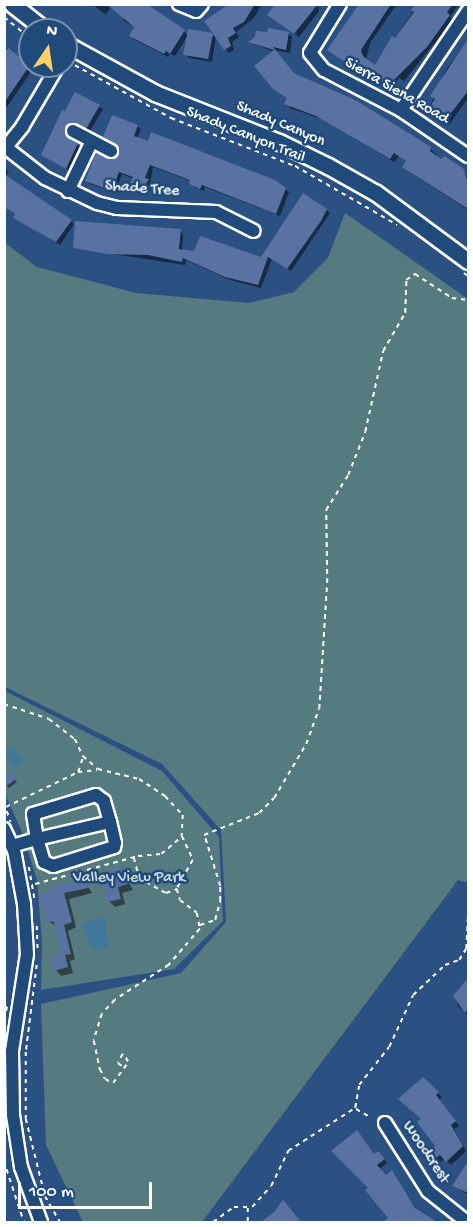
<!DOCTYPE html>
<html>
<head>
<meta charset="utf-8">
<style>
	body { margin:0 }
	#map { position:relative; width:473px; height:1227px; overflow:hidden; background:#2a5182; font-family:"Gochi Hand",sans-serif }
	div>[style] { position:absolute }
	.green>* { inset:0; background:#557b81 }
	.water>* { inset:0; background:#40789a }
	.shadow>* { inset:0; background:#0007 }
	.building>* { inset:0; background:#5972a2 }
	.path>* { height:1.5px; margin-top:-0.75px; transform-origin:0; background:repeating-linear-gradient(90deg,#fff 0 4.5px,transparent 0 9px) }
	.roads { filter:drop-shadow(2px 0 #fff) drop-shadow(-2px 0 #fff) drop-shadow(0 2px #fff) drop-shadow(0 -2px #fff) }
	.minor>* { height:12px; margin:-6px; padding:0 6px; transform-origin:6px; border-radius:6px; background:#1f4a7a }
	.major>* { height:15px; margin:-7.5px; padding:0 7.5px; transform-origin:7.5px; border-radius:7.5px; background:#1f4a7a }
	span { translate:-50% -50%; white-space:nowrap; text-align:center; line-height:1.15; -webkit-text-stroke:5px #1f4a7a; paint-order:stroke }
	.street-label { font-size:16px; color:#fff }
	.park-label { font-size:16px; color:#d4dee0 }
	.frame { position:absolute; inset:0; border:6px solid #fff; pointer-events:none }
	.north { position:absolute; left:18px; top:18px; width:60px; height:60px; box-sizing:border-box; background:#1f4a7a; border:2px solid #7992af; border-radius:50%; rotate:13deg; font-size:16px; font-weight:700; line-height:24px; text-align:center; color:#fff }
	.north::after { content:''; display:block; margin:auto; width:21px; height:27px; background:#ffd166; clip-path:polygon(50% 0,100% 100%,50% 72%,0 100%) }
	.scale { position:absolute; left:18px; top:1182px; width:134px; height:27px; box-sizing:border-box; border:3px solid #fff; border-top:0; padding-left:8px; font-size:18px; line-height:21px; white-space:nowrap; color:#fff; -webkit-text-stroke:4px #1f4a7a; paint-order:stroke }
</style>
</head>
<body>
<div id="map">
	<div class="green">
		<i style="clip-path:polygon(345px 213px,468px 299px,468px 883px,458px 880px,202px 1222px,83px 1222px,46px 1145px,41px 1004px,181px 973px,226px 922px,221px 830px,162px 764px,5px 687px,5px 243px,37px 267px,136px 293px,249px 303px,294px 292px,328px 258px)"></i>
		<i style="clip-path:polygon(5px 691px,162px 771px,219px 837px,223px 921px,174px 969px,41px 990px,42px 943px,37px 880px,22px 832px,5px 794px)"></i>
	</div>
	<div class="water">
		<i style="clip-path:polygon(11px 745px,24px 761px,15px 768px,5px 754px)"></i>
		<i style="clip-path:polygon(104px 917px,109px 947px,93px 950px,81px 923px)"></i>
	</div>
	<div class="shadow">
		<i style="clip-path:polygon(92px 4px,147px 4px,188px 35px,175px 56px,170px 54px,168px 57px,135px 40px,131px 36px,136px 28px,124px 21px,122px 15px,110px 8px,106px 15px)"></i>
		<i style="clip-path:polygon(223px 4px,262px 4px,254px 18px,236px 32px,239px 37px,232px 42px,234px 50px,229px 53px,216px 36px,212px 62px,189px 58px,185px 54px,189px 31px,216px 36px,227px 8px)"></i>
		<i style="clip-path:polygon(287px 4px,318px 4px,319px 11px,299px 37px,273px 19px)"></i>
		<i style="clip-path:polygon(397px 4px,370px 43px,366px 60px,376px 67px,418px 4px,459px 4px,450px 17px,453px 20px,404px 81px,399px 78px,390px 91px,353px 60px,349px 65px,329px 50px,359px 5px)"></i>
		<i style="clip-path:polygon(288px 33px,292px 37px,290px 53px,274px 50px,295px 75px,430px 148px,442px 161px,454px 163px,468px 177px,468px 210px,408px 171px,404px 167px,407px 162px,399px 156px,394px 162px,322px 119px,290px 108px,274px 52px,250px 42px)"></i>
		<i style="clip-path:polygon(468px 40px,468px 98px,449px 125px,428px 111px,446px 70px)"></i>
		<i style="clip-path:polygon(4px 46px,33px 69px,7px 107px,4px 106px)"></i>
		<i style="clip-path:polygon(76px 94px,103px 109px,90px 131px,77px 125px,68px 131px,69px 139px,81px 148px,70px 171px,42px 155px)"></i>
		<i style="clip-path:polygon(137px 126px,141px 129px,137px 139px,285px 189px,289px 192px,280px 216px,205px 187px,204px 191px,194px 187px,191px 181px,153px 167px,149px 191px,134px 189px,131px 186px,134px 179px,122px 174px,115px 193px,90px 184px,87px 181px,120px 155px,119px 147px,104px 137px)"></i>
		<i style="clip-path:polygon(4px 168px,9px 172px,5px 177px,4px 177px)"></i>
		<i style="clip-path:polygon(4px 193px,71px 221px,74px 224px,60px 245px,4px 207px)"></i>
		<i style="clip-path:polygon(326px 210px,330px 213px,291px 271px,272px 259px,261px 288px,230px 280px,186px 260px,185px 265px,74px 248px,180px 231px,183px 234px,182px 251px,262px 259px)"></i>
		<i style="clip-path:polygon(9px 773px,17px 782px,9px 788px,4px 783px)"></i>
		<i style="clip-path:polygon(121px 869px,133px 890px,122px 893px,125px 904px,115px 907px,109px 901px)"></i>
		<i style="clip-path:polygon(85px 882px,92px 893px,69px 899px,76px 927px,68px 931px,75px 959px,70px 961px,73px 973px,61px 976px,56px 970px,64px 954px,56px 926px,47px 920px,41px 896px)"></i>
		<i style="clip-path:polygon(468px 980px,468px 1015px,458px 1006px,455px 996px)"></i>
		<i style="clip-path:polygon(423px 1079px,442px 1097px,439px 1100px,459px 1126px,454px 1129px,466px 1151px,451px 1165px,445px 1159px,438px 1163px,434px 1159px,438px 1146px,423px 1120px)"></i>
		<i style="clip-path:polygon(333px 1151px,382px 1157px,387px 1163px,380px 1169px,386px 1177px,392px 1172px,396px 1176px,406px 1197px,424px 1217px,420px 1222px,391px 1222px,368px 1191px,370px 1189px)"></i>
		<i style="clip-path:polygon(468px 1162px,468px 1195px,454px 1186px)"></i>
	</div>
	<div class="building">
		<i style="clip-path:polygon(106px 4px,147px 4px,185px 30px,170px 54px,166px 51px,164px 54px,129px 36px,134px 27px)"></i>
		<i style="clip-path:polygon(229px 4px,255px 4px,244px 22px,233px 28px,236px 33px,228px 38px,231px 46px,224px 50px,213px 34px,208px 59px,183px 55px,188px 29px,213px 33px,204px 21px)"></i>
		<i style="clip-path:polygon(275px 4px,318px 4px,294px 34px,267px 15px)"></i>
		<i style="clip-path:polygon(359px 4px,391px 4px,361px 50px,363px 56px,375px 65px,392px 36px,395px 38px,414px 12px,411px 10px,416px 4px,453px 4px,447px 12px,450px 15px,427px 47px,386px 88px,348px 58px,345px 62px,327px 50px)"></i>
		<i style="clip-path:polygon(268px 28px,289px 32px,286px 50px,273px 47px,294px 73px,357px 101px,431px 147px,430px 151px,441px 159px,444px 156px,463px 168px,468px 182px,468px 209px,402px 167px,406px 161px,394px 153px,390px 159px,316px 116px,284px 104px,287px 98px,273px 89px,254px 66px,274px 50px,248px 42px,255px 37px,256px 31px,267px 32px)"></i>
		<i style="clip-path:polygon(468px 39px,468px 91px,444px 122px,427px 111px,435px 99px,430px 96px)"></i>
		<i style="clip-path:polygon(8px 48px,30px 65px,4px 103px,4px 52px)"></i>
		<i style="clip-path:polygon(75px 92px,100px 105px,86px 129px,73px 123px,66px 127px,66px 136px,78px 143px,66px 169px,41px 155px,62px 110px,65px 111px)"></i>
		<i style="clip-path:polygon(112px 115px,138px 125px,134px 136px,148px 141px,151px 132px,275px 180px,286px 188px,276px 214px,202px 185px,200px 189px,189px 184px,190px 180px,150px 165px,145px 178px,149px 179px,142px 191px,129px 187px,133px 177px,119px 172px,112px 191px,85px 181px,96px 153px,111px 159px,118px 154px,118px 146px,103px 137px)"></i>
		<i style="clip-path:polygon(4px 174px,72px 220px,56px 242px,13px 218px,15px 214px,4px 207px)"></i>
		<i style="clip-path:polygon(303px 193px,327px 209px,321px 221px,287px 269px,268px 257px,258px 285px,225px 277px,183px 258px,182px 262px,148px 255px,107px 254px,73px 248px,75px 221px,181px 229px,179px 249px,194px 251px,200px 236px,261px 257px)"></i>
		<i style="clip-path:polygon(10px 771px,16px 779px,4px 788px,4px 775px)"></i>
		<i style="clip-path:polygon(121px 867px,128px 884px,118px 887px,121px 899px,108px 902px,101px 875px)"></i>
		<i style="clip-path:polygon(86px 880px,88px 888px,64px 893px,72px 922px,64px 925px,71px 954px,65px 955px,68px 967px,54px 971px,54px 955px,62px 953px,54px 922px,46px 921px,39px 895px,49px 893px,47px 888px)"></i>
		<i style="clip-path:polygon(468px 978px,468px 1009px,465px 1013px,453px 996px)"></i>
		<i style="clip-path:polygon(423px 1077px,439px 1092px,436px 1095px,456px 1121px,451px 1125px,463px 1146px,446px 1162px,440px 1155px,433px 1160px,427px 1153px,435px 1146px,417px 1122px,421px 1119px,398px 1099px)"></i>
		<i style="clip-path:polygon(357px 1130px,374px 1154px,378px 1151px,385px 1159px,377px 1165px,386px 1175px,392px 1170px,415px 1208px,437px 1222px,383px 1222px,388px 1218px,365px 1190px,368px 1188px,331px 1151px)"></i>
		<i style="clip-path:polygon(468px 1161px,468px 1193px,452px 1186px)"></i>
		<i style="clip-path:polygon(283px 1200px,301px 1222px,261px 1222px,274px 1212px)"></i>
	</div>
	<div class="path">
		<i style="left:4px;top:17px;width:33px;rotate:39deg"></i>
		<i style="left:67px;top:61px;width:119px;rotate:28.7deg"></i>
		<i style="left:171px;top:118px;width:133px;rotate:21.2deg"></i>
		<i style="left:295px;top:166px;width:118px;rotate:30deg"></i>
		<i style="left:464px;top:273px;width:5px;rotate:37deg"></i>
		<i style="left:4px;top:704px;width:47px;rotate:18.4deg"></i>
		<i style="left:49px;top:719px;width:33px;rotate:38deg"></i>
		<i style="left:75px;top:739px;width:19px;rotate:65deg"></i>
		<i style="left:83px;top:756px;width:20px;rotate:41deg"></i>
		<i style="left:98px;top:769px;width:42px;rotate:13.7deg"></i>
		<i style="left:139px;top:779px;width:31px;rotate:33deg"></i>
		<i style="left:165px;top:796px;width:26px;rotate:47deg"></i>
		<i style="left:183px;top:815px;width:21px;rotate:93deg"></i>
		<i style="left:182px;top:836px;width:26px;rotate:65deg"></i>
		<i style="left:193px;top:860px;width:33px;rotate:119deg"></i>
		<i style="left:177px;top:889px;width:11px;rotate:75deg"></i>
		<i style="left:180px;top:900px;width:21px;rotate:37deg"></i>
		<i style="left:197px;top:913px;width:16px;rotate:79deg"></i>
		<i style="left:200px;top:929px;width:48px;rotate:130.7deg"></i>
		<i style="left:169px;top:965px;width:64px;rotate:147.1deg"></i>
		<i style="left:115px;top:1000px;width:19px;rotate:133deg"></i>
		<i style="left:102px;top:1014px;width:28px;rotate:107deg"></i>
		<i style="left:94px;top:1041px;width:29px;rotate:78deg"></i>
		<i style="left:100px;top:1069px;width:11px;rotate:63deg"></i>
		<i style="left:105px;top:1079px;width:9px;rotate:27deg"></i>
		<i style="left:113px;top:1083px;width:26px;rotate:-54deg"></i>
		<i style="left:128px;top:1062px;width:9px;rotate:-122deg"></i>
		<i style="left:123px;top:1054px;width:10px;rotate:119deg"></i>
		<i style="left:118px;top:1063px;width:5px;rotate:37deg"></i>
		<i style="left:78px;top:772px;width:16px;rotate:-72deg"></i>
		<i style="left:4px;top:803px;width:20px;rotate:70deg"></i>
		<i style="left:6px;top:807px;width:80px;rotate:-25.9deg"></i>
		<i style="left:78px;top:772px;width:19px;rotate:-6deg"></i>
		<i style="left:134px;top:858px;width:20px;rotate:75deg"></i>
		<i style="left:139px;top:877px;width:9px;rotate:36deg"></i>
		<i style="left:146px;top:882px;width:23px;rotate:29deg"></i>
		<i style="left:166px;top:893px;width:12px;rotate:-20deg"></i>
		<i style="left:29px;top:867px;width:35px;rotate:80deg"></i>
		<i style="left:35px;top:884px;width:107px;rotate:-15.2deg"></i>
		<i style="left:138px;top:856px;width:23px;rotate:-5deg"></i>
		<i style="left:161px;top:854px;width:26px;rotate:-40deg"></i>
		<i style="left:200px;top:925px;width:16px;rotate:-18deg"></i>
		<i style="left:215px;top:920px;width:20px;rotate:-75deg"></i>
		<i style="left:220px;top:901px;width:15px;rotate:-90deg"></i>
		<i style="left:220px;top:886px;width:53px;rotate:-107.4deg"></i>
		<i style="left:204px;top:835px;width:59px;rotate:-21.8deg"></i>
		<i style="left:259px;top:813px;width:21px;rotate:-45deg"></i>
		<i style="left:274px;top:798px;width:63px;rotate:-59.3deg"></i>
		<i style="left:306px;top:744px;width:37px;rotate:-70deg"></i>
		<i style="left:319px;top:709px;width:126px;rotate:-86.4deg"></i>
		<i style="left:327px;top:583px;width:73px;rotate:-90.8deg"></i>
		<i style="left:326px;top:510px;width:41px;rotate:-57.8deg"></i>
		<i style="left:348px;top:475px;width:46px;rotate:-68.4deg"></i>
		<i style="left:365px;top:432px;width:83px;rotate:-77.5deg"></i>
		<i style="left:383px;top:351px;width:44px;rotate:-59.9deg"></i>
		<i style="left:405px;top:313px;width:33px;rotate:-88deg"></i>
		<i style="left:406px;top:280px;width:11px;rotate:-34deg"></i>
		<i style="left:415px;top:274px;width:44px;rotate:33deg"></i>
		<i style="left:452px;top:298px;width:16px;rotate:7deg"></i>
		<i style="left:37px;top:926px;width:25px;rotate:88deg"></i>
		<i style="left:37px;top:965px;width:88px;rotate:97.2deg"></i>
		<i style="left:26px;top:1052px;width:67px;rotate:90deg"></i>
		<i style="left:26px;top:1119px;width:79px;rotate:76.1deg"></i>
		<i style="left:45px;top:1196px;width:30px;rotate:60deg"></i>
		<i style="left:4px;top:1020px;width:14px;rotate:-78deg"></i>
		<i style="left:356px;top:1109px;width:14px;rotate:30deg"></i>
		<i style="left:4px;top:1161px;width:64px;rotate:71.8deg"></i>
		<i style="left:248px;top:1208px;width:14px;rotate:90deg"></i>
		<i style="left:213px;top:1222px;width:26px;rotate:-36deg"></i>
		<i style="left:234px;top:1207px;width:18px"></i>
		<i style="left:252px;top:1207px;width:28px;rotate:-48deg"></i>
		<i style="left:271px;top:1186px;width:39px;rotate:-64deg"></i>
		<i style="left:288px;top:1151px;width:80px;rotate:-32.7deg"></i>
		<i style="left:355px;top:1108px;width:23px;rotate:-80deg"></i>
		<i style="left:359px;top:1085px;width:48px;rotate:-51.7deg"></i>
		<i style="left:389px;top:1047px;width:57px;rotate:-65.2deg"></i>
		<i style="left:413px;top:995px;width:44px;rotate:-43.2deg"></i>
		<i style="left:445px;top:965px;width:15px;rotate:-20deg"></i>
		<i style="left:459px;top:960px;width:13px;rotate:-58deg"></i>
		<i style="left:466px;top:949px;width:38px;rotate:-87deg"></i>
	</div>
	<div class="roads">
		<div class="minor">
			<i style="left:179px;top:4px;width:18px;rotate:22deg"></i>
			<i style="left:196px;top:11px;width:9px;rotate:-49deg"></i>
			<i style="left:340px;top:4px;width:57px;rotate:121.5deg"></i>
			<i style="left:310px;top:53px;width:22px;rotate:51deg"></i>
			<i style="left:324px;top:70px;width:87px;rotate:27.5deg"></i>
			<i style="left:401px;top:110px;width:81px;rotate:34.5deg"></i>
			<i style="left:401px;top:110px;width:120px;rotate:-55.9deg"></i>
			<i style="left:73px;top:131px;width:43px;rotate:27.8deg"></i>
			<i style="left:4px;top:146px;width:52px;rotate:38deg"></i>
			<i style="left:45px;top:178px;width:58px;rotate:25.7deg"></i>
			<i style="left:97px;top:203px;width:21px;rotate:14deg"></i>
			<i style="left:117px;top:208px;width:99px;rotate:2.3deg"></i>
			<i style="left:216px;top:212px;width:42px;rotate:26.6deg"></i>
			<i style="left:6px;top:147px;width:26px;rotate:-51deg"></i>
			<i style="left:22px;top:127px;width:71px;rotate:-59.5deg"></i>
			<i style="left:68px;top:191px;width:53px;rotate:-64.4deg"></i>
			<i style="left:4px;top:829px;width:23px;rotate:65deg"></i>
			<i style="left:14px;top:850px;width:55px;rotate:79.5deg"></i>
			<i style="left:24px;top:904px;width:50px;rotate:86.6deg"></i>
			<i style="left:27px;top:954px;width:98px;rotate:98.8deg"></i>
			<i style="left:12px;top:1051px;width:64px;rotate:89.1deg"></i>
			<i style="left:13px;top:1115px;width:53px;rotate:81.3deg"></i>
			<i style="left:21px;top:1167px;width:59px;rotate:70deg"></i>
			<i style="left:12px;top:846px;width:26px;rotate:-16deg"></i>
			<i style="left:37px;top:839px;width:24px;rotate:73deg"></i>
			<i style="left:44px;top:862px;width:10px;rotate:24deg"></i>
			<i style="left:53px;top:866px;width:64px;rotate:-17.3deg"></i>
			<i style="left:114px;top:847px;width:4px;rotate:-76deg"></i>
			<i style="left:115px;top:843px;width:22px;rotate:-103deg"></i>
			<i style="left:110px;top:822px;width:22px;rotate:-106deg"></i>
			<i style="left:104px;top:801px;width:10px;rotate:-143deg"></i>
			<i style="left:96px;top:795px;width:66px;rotate:163.2deg"></i>
			<i style="left:33px;top:814px;width:25px;rotate:81deg"></i>
			<i style="left:37px;top:839px;width:75px;rotate:-13.1deg"></i>
			<i style="left:385px;top:1123px;width:80px;rotate:57.7deg"></i>
			<i style="left:428px;top:1191px;width:50px;rotate:38.5deg"></i>
		</div>
		<div class="major">
			<i style="left:12px;top:4px;width:42px;rotate:38.2deg"></i>
			<i style="left:66px;top:44px;width:102px;rotate:28.8deg"></i>
			<i style="left:155px;top:93px;width:133px;rotate:21.6deg"></i>
			<i style="left:279px;top:142px;width:55px;rotate:26.1deg"></i>
			<i style="left:328px;top:166px;width:55px;rotate:29.4deg"></i>
			<i style="left:376px;top:193px;width:114px;rotate:36.5deg"></i>
		</div>
	</div>
	<div class="street-label">
		<span style="left:396px;top:92px;rotate:30deg">Sierra Siena Road</span>
		<span style="left:280px;top:125px;rotate:23deg">Shady Canyon</span>
		<span style="left:245px;top:136px;rotate:22deg">Shady Canyon Trail</span>
		<span style="left:142px;top:190px;rotate:4deg">Shade Tree</span>
		<span style="left:425px;top:1153px;rotate:56deg">Woodcrest</span>
	</div>
	<div class="park-label">
		<span style="left:129px;top:879px">Valley View Park</span>
	</div>
	<div class="frame"></div>
	<div class="north">N</div>
	<div class="scale">100 m</div>
</div>
</body>
</html>
